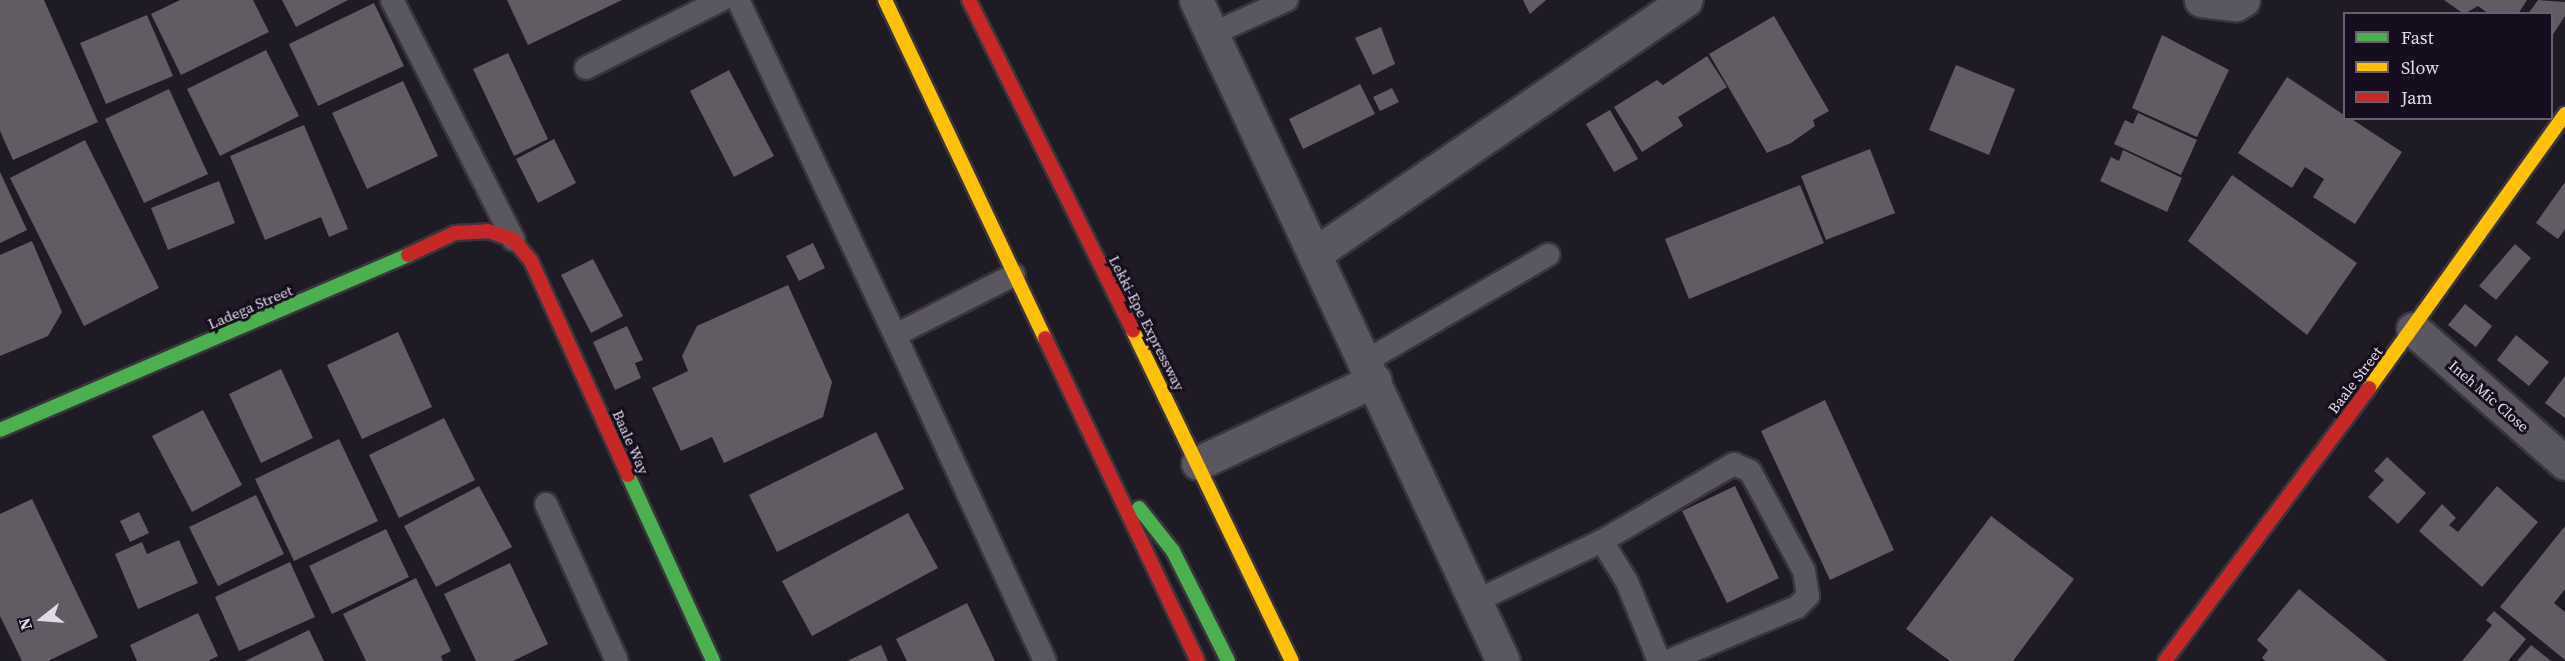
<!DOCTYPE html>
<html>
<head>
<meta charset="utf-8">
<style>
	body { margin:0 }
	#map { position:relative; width:2565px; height:661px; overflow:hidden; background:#1f1b24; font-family:"Source Serif 4",serif }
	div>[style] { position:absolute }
	.building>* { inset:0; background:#615c64 }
	.roads { filter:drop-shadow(2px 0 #38353c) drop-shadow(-2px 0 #38353c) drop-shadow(0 2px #38353c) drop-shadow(0 -2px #38353c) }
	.lane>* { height:22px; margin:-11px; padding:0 11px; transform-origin:11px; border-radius:11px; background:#5b5760 }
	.street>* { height:33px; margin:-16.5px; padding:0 16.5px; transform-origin:16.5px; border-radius:16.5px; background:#5b5760 }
	.fast>* { height:14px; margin:-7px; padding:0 7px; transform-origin:7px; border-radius:7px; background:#4caf50 }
	.slow>* { height:14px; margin:-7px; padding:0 7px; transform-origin:7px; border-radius:7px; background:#ffc107 }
	.jam>* { height:14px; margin:-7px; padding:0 7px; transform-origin:7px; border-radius:7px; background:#c62828 }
	span { translate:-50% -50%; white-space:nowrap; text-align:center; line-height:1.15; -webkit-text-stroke:6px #160e1e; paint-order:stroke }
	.street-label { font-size:15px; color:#e0dbe7 }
	.legend { position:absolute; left:2343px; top:12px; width:210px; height:108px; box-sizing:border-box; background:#160e1e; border:2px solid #67606e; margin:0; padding:8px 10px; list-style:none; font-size:18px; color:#e0dbe7 }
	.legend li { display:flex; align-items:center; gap:12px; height:30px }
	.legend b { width:30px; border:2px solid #67606e }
	.north { position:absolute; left:12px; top:589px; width:60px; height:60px; -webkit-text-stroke:4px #160e1e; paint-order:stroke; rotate:253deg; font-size:16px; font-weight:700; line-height:24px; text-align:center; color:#e0dbe7 }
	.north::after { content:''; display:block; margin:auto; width:21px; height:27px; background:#e0dbe7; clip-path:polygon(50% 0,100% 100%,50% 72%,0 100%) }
</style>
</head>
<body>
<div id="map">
	<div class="building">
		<i style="clip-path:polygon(0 0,44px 0,98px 122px,13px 160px,0 131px)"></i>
		<i style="clip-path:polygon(180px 0,253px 0,269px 32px,181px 75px,151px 14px)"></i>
		<i style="clip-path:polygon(282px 0,348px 0,296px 27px)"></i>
		<i style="clip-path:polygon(507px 0,622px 0,528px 45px)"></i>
		<i style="clip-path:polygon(1523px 0,1546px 0,1530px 14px)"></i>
		<i style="clip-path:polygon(2444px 0,2527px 0,2518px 14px,2489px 14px,2478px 6px,2464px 14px)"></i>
		<i style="clip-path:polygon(2538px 0,2565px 2px,2565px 16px,2552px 36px,2552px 14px,2528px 14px)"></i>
		<i style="clip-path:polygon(374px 3px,404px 66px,318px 106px,289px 44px)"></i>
		<i style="clip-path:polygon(147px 15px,173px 76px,106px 104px,80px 43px)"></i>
		<i style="clip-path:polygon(1774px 16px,1829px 111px,1813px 120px,1815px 126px,1791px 143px,1767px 153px,1709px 54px)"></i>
		<i style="clip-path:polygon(1381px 27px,1395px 64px,1373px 75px,1355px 38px)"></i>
		<i style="clip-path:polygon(2162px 35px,2229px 70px,2197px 137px,2132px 108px)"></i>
		<i style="clip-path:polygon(266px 50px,299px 116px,220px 156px,187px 89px)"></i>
		<i style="clip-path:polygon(508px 53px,548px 139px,514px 156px,473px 69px)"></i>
		<i style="clip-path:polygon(1707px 56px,1727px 87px,1678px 117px,1683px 126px,1642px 152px,1614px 107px,1657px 80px,1663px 85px)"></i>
		<i style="clip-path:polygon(1956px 65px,2015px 89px,1989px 155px,1929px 130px)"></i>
		<i style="clip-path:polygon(729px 70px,774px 156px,734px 177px,690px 91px)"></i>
		<i style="clip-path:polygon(2287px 77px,2344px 115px,2344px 118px,2350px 118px,2402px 152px,2355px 224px,2313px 197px,2324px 179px,2305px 167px,2292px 188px,2238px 153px)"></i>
		<i style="clip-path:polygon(403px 81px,438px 156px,367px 189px,332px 113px)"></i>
		<i style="clip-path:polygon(1360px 84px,1375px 114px,1303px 149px,1289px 119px)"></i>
		<i style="clip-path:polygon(1392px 88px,1399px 102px,1380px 111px,1373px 97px)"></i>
		<i style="clip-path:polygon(169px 89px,208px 174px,144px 203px,105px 119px)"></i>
		<i style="clip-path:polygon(1610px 110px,1638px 159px,1614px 172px,1586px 124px)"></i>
		<i style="clip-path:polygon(2138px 113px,2197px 140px,2181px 175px,2114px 144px,2125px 120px,2133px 124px)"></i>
		<i style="clip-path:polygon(304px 125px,348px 229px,329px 237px,321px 217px,265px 240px,230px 156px)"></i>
		<i style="clip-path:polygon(554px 139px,576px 183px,538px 203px,516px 159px)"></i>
		<i style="clip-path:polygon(85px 140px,159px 288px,84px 326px,10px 178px)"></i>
		<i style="clip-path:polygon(1870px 149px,1895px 213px,1826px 240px,1801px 176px)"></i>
		<i style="clip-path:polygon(2123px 150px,2182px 178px,2167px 212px,2100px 181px,2111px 157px,2119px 161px)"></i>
		<i style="clip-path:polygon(0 172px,27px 230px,0 243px)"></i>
		<i style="clip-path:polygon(2232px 175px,2357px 263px,2307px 335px,2188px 241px)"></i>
		<i style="clip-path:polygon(219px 181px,235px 223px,168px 250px,151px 208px)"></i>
		<i style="clip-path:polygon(2565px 182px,2565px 229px,2558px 239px,2536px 223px)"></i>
		<i style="clip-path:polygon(1800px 185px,1824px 243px,1689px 299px,1665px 239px)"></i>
		<i style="clip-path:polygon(32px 241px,62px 312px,48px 336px,0 356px,0 255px)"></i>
		<i style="clip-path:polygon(813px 243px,825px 268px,799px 281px,786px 256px)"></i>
		<i style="clip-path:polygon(2515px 244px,2531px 258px,2496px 300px,2479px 286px)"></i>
		<i style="clip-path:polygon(593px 259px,623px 316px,591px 333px,561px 275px)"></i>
		<i style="clip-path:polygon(788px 285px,832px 382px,823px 417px,724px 463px,712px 437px,681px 451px,652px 388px,688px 371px,682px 356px,697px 326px)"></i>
		<i style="clip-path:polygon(2465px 304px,2492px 326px,2476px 347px,2448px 325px)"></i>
		<i style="clip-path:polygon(627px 326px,643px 360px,635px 363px,641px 378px,615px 390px,593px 342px)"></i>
		<i style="clip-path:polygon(398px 332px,432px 407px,362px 439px,327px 365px)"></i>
		<i style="clip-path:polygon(2516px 335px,2549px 362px,2529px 386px,2497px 360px)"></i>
		<i style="clip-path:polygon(281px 369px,313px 438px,261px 463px,229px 394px)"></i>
		<i style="clip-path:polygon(2565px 376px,2565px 418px,2545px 403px)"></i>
		<i style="clip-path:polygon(1825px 400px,1894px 550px,1830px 580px,1761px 431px)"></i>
		<i style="clip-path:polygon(203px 410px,242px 485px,192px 512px,152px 436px)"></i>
		<i style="clip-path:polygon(444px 418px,475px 480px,399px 518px,369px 455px)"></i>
		<i style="clip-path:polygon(876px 432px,904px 489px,777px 552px,749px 495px)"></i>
		<i style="clip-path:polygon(339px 439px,378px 521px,294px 561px,255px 479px)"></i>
		<i style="clip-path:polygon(2387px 457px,2426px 493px,2398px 524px,2368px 497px,2384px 480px,2374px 471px)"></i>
		<i style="clip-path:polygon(479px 486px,512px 547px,436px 587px,404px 526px)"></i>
		<i style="clip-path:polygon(1735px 486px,1779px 578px,1727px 603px,1682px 511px)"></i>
		<i style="clip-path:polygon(2497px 486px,2538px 522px,2482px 587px,2419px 531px,2442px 504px,2456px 518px,2449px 525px,2458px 532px)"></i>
		<i style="clip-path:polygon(256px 495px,284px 554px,218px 586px,189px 527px)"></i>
		<i style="clip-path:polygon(32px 499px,98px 637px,48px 661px,22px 661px,0 616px,0 514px)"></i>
		<i style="clip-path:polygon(139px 512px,149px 533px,130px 542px,120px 521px)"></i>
		<i style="clip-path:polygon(908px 513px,938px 568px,812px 636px,782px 581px)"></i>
		<i style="clip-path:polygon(1991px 516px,2074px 579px,2013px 661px,1950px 661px,1906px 629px)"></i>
		<i style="clip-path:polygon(2565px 526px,2565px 589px,2554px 603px,2565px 612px,2565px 660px,2500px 607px)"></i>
		<i style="clip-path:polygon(386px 529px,409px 577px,332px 614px,309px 566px)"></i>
		<i style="clip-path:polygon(179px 540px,198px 583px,138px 609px,115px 554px,142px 542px,147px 554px)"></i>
		<i style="clip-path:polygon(290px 562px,315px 617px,239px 651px,215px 597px)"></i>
		<i style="clip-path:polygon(510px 563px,548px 644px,513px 661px,476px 661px,444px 594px)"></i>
		<i style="clip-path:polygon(416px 578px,451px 651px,441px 656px,443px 661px,366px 661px,343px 614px)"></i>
		<i style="clip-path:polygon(2299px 589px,2387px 661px,2266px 661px,2262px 658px,2268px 650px,2257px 640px)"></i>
		<i style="clip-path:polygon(967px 603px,995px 661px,907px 661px,896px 639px)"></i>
		<i style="clip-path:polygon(2494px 611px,2526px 639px,2508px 661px,2462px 661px,2492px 625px,2486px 620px)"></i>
		<i style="clip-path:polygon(198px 613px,218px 656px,208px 661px,137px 661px,130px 645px)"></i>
		<i style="clip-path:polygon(309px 630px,324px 661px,245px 661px)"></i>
		<i style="clip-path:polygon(881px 645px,888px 661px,847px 661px)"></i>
		<i style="clip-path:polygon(2531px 645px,2551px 661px,2517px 661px)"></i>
	</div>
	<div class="roads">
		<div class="lane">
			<i style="left:392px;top:0;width:269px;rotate:63.1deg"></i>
			<i style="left:738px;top:0;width:370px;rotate:64.9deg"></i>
			<i style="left:1212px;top:34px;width:82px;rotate:-24.4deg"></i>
			<i style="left:586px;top:68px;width:151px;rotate:-26.7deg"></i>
			<i style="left:1014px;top:275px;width:133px;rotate:153.2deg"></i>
			<i style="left:895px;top:335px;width:359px;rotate:65.3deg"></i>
			<i style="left:1366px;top:361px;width:211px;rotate:-30.2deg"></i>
			<i style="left:546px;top:504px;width:172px;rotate:65.7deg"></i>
			<i style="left:1602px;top:541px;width:153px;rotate:-30.3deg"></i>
			<i style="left:1734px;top:464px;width:17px;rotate:24deg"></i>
			<i style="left:1750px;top:471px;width:114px;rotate:61.6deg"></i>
			<i style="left:1804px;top:571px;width:25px;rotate:81deg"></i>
			<i style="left:1808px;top:596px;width:16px;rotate:135deg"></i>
			<i style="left:1797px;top:607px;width:140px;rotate:157.3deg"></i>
			<i style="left:1476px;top:601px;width:140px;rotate:-25.5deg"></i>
			<i style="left:1602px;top:541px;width:48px;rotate:58.6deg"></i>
			<i style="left:1627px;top:582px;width:85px;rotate:67.9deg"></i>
		</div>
		<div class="street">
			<i style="left:1196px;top:0;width:729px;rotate:65.09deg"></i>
			<i style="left:2201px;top:0;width:35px;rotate:7deg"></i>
			<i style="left:2236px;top:4px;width:8px;rotate:-30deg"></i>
			<i style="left:1316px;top:253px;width:448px;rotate:-34.4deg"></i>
			<i style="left:2413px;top:329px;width:203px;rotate:41.4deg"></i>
			<i style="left:1198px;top:463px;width:195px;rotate:-25.1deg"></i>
		</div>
		<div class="fast">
			<i style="left:0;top:430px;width:444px;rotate:-23.2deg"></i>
			<i style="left:628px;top:475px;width:205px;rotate:65.4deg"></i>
			<i style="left:1139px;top:508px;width:55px;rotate:51.7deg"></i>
			<i style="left:1173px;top:551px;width:123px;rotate:63.4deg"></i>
		</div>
		<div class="slow">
			<i style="left:885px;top:0;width:374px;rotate:64.7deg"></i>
			<i style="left:1133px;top:331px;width:366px;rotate:64.3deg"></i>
			<i style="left:2369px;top:388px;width:337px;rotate:-54.4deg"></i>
		</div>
		<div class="jam">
			<i style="left:969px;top:0;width:369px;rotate:63.6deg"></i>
			<i style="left:408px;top:255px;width:52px;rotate:-25.1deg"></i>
			<i style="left:455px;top:233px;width:33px;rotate:-3deg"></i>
			<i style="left:488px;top:231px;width:28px;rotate:19deg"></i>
			<i style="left:514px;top:240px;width:27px;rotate:51deg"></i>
			<i style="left:531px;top:261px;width:235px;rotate:65.6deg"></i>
			<i style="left:1045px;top:338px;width:357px;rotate:64.7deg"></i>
			<i style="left:2165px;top:661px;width:341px;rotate:-53.2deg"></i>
		</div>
	</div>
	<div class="street-label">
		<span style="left:250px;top:307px;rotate:-23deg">Ladega Street</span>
		<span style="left:1147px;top:323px;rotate:63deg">Lekki-Epe Expressway</span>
		<span style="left:2355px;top:380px;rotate:-53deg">Baale Street</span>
		<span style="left:2489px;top:396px;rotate:41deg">Ineh Mic Close</span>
		<span style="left:631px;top:442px;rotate:66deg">Baale Way</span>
	</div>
	<ul class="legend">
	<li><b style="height:8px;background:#4caf50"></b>Fast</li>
	<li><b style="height:8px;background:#ffc107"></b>Slow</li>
	<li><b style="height:8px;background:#c62828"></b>Jam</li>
	</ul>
	<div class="north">N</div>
</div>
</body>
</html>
